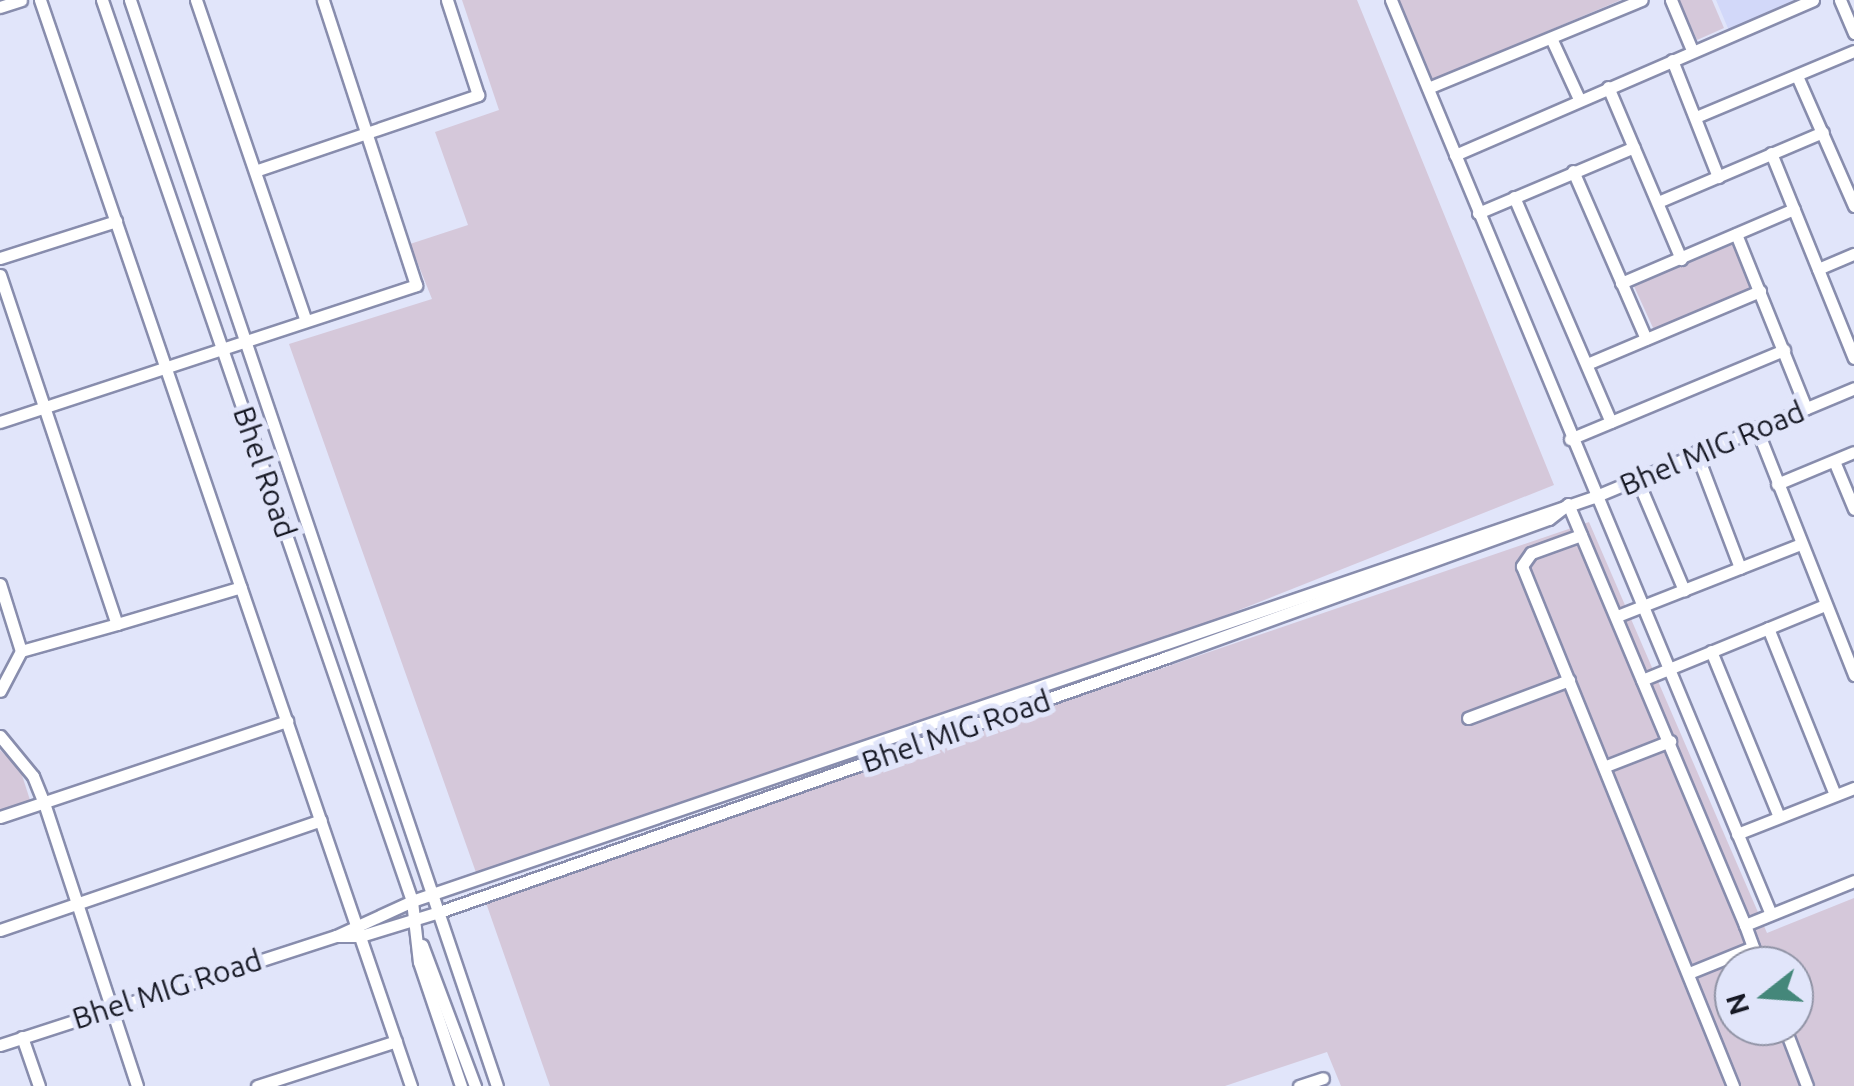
<!DOCTYPE html>
<html>
<head>
<meta charset="utf-8">
<style>
	body { margin:0 }
	#map { position:relative; width:1854px; height:1086px; overflow:hidden; background:#e1e5fa; font-family:Ubuntu,sans-serif }
	div>[style] { position:absolute }
	.built>* { inset:0; background:#d2d8f9 }
	.green>* { inset:0; background:#d5c8da }
	.roads { filter:drop-shadow(2px 0 #888dad) drop-shadow(-2px 0 #888dad) drop-shadow(0 2px #888dad) drop-shadow(0 -2px #888dad) }
	.minor>* { height:11px; margin:-5.5px; padding:0 5.5px; transform-origin:5.5px; border-radius:5.5px; background:#fff }
	span { translate:-50% -50%; white-space:nowrap; text-align:center; line-height:1.15; -webkit-text-stroke:10px #e1e5fa; paint-order:stroke }
	.street-label { font-size:30px; color:#171925 }
	.north { position:absolute; left:1714px; top:946px; width:100px; height:100px; box-sizing:border-box; background:#e1e5fa; border:2px solid #9093a5; border-radius:50%; rotate:253deg; font-size:28px; font-weight:700; line-height:40px; text-align:center; color:#171925 }
	.north::after { content:''; display:block; margin:auto; width:35px; height:45px; background:#44877a; clip-path:polygon(50% 0,100% 100%,50% 72%,0 100%) }
</style>
</head>
<body>
<div id="map">
	<div class="built">
		<i style="clip-path:polygon(1716px 0,1805px 0,1730px 33px)"></i>
	</div>
	<div class="green">
		<i style="clip-path:polygon(462px 0,1357px 0,1554px 485px,1161px 641px,479px 881px,289px 344px,432px 299px,410px 244px,468px 225px,435px 132px,499px 110px)"></i>
		<i style="clip-path:polygon(1399px 0,1621px 0,1432px 80px)"></i>
		<i style="clip-path:polygon(1679px 0,1712px 0,1724px 28px,1697px 40px)"></i>
		<i style="clip-path:polygon(1732px 240px,1753px 289px,1654px 330px,1633px 284px)"></i>
		<i style="clip-path:polygon(evenodd,1589px 522px,1767px 933px,1854px 898px,1854px 1086px,1341px 1086px,1327px 1052px,1225px 1086px,550px 1086px,485px 900px,1589px 522px,1734px 966px,1794px 966px,1794px 1026px,1734px 1026px,1734px 966px)"></i>
		<i style="clip-path:polygon(0 750px,20px 769px,30px 800px,0 810px)"></i>
	</div>
	<div class="roads">
		<div class="minor">
			<i style="left:40px;top:0;width:1148px;rotate:71.14deg"></i>
			<i style="left:102px;top:0;width:953px;rotate:71.01deg"></i>
			<i style="left:412px;top:901px;width:61px;rotate:83.5deg"></i>
			<i style="left:419px;top:962px;width:131px;rotate:71.3deg"></i>
			<i style="left:130px;top:0;width:1146px;rotate:71.33deg"></i>
			<i style="left:196px;top:0;width:339px;rotate:71.1deg"></i>
			<i style="left:1391px;top:0;width:988px;rotate:67.43deg"></i>
			<i style="left:1671px;top:0;width:54px;rotate:67.2deg"></i>
			<i style="left:1840px;top:0;width:36px;rotate:67deg"></i>
			<i style="left:0;top:7px;width:22px;rotate:-18deg"></i>
			<i style="left:1551px;top:38px;width:67px;rotate:65.3deg"></i>
			<i style="left:1672px;top:60px;width:126px;rotate:68.5deg"></i>
			<i style="left:1797px;top:76px;width:142px;rotate:66.3deg"></i>
			<i style="left:1608px;top:87px;width:187px;rotate:67deg"></i>
			<i style="left:1428px;top:88px;width:231px;rotate:-22.4deg"></i>
			<i style="left:1696px;top:117px;width:171px;rotate:-22.7deg"></i>
			<i style="left:1771px;top:153px;width:221px;rotate:68deg"></i>
			<i style="left:1455px;top:155px;width:390px;rotate:-23.4deg"></i>
			<i style="left:255px;top:171px;width:236px;rotate:-18.8deg"></i>
			<i style="left:478px;top:95px;width:100px;rotate:-108.1deg"></i>
			<i style="left:1573px;top:171px;width:183px;rotate:66.5deg"></i>
			<i style="left:1514px;top:197px;width:245px;rotate:66.7deg"></i>
			<i style="left:1658px;top:202px;width:179px;rotate:-23deg"></i>
			<i style="left:1478px;top:213px;width:169px;rotate:-22.9deg"></i>
			<i style="left:1736px;top:234px;width:188px;rotate:68.1deg"></i>
			<i style="left:0;top:258px;width:122px;rotate:-17.7deg"></i>
			<i style="left:1818px;top:269px;width:39px;rotate:-23deg"></i>
			<i style="left:0;top:275px;width:368px;rotate:71.5deg"></i>
			<i style="left:117px;top:624px;width:129px;rotate:-16.6deg"></i>
			<i style="left:1621px;top:283px;width:188px;rotate:-23.2deg"></i>
			<i style="left:1587px;top:364px;width:188px;rotate:-22.9deg"></i>
			<i style="left:0;top:422px;width:438px;rotate:-18.2deg"></i>
			<i style="left:416px;top:285px;width:300px;rotate:-108.1deg"></i>
			<i style="left:1756px;top:427px;width:267px;rotate:68.4deg"></i>
			<i style="left:1570px;top:439px;width:232px;rotate:-22.6deg"></i>
			<i style="left:1696px;top:452px;width:124px;rotate:69.2deg"></i>
			<i style="left:1834px;top:461px;width:52px;rotate:67.4deg"></i>
			<i style="left:1637px;top:479px;width:121px;rotate:67.1deg"></i>
			<i style="left:1777px;top:484px;width:83px;rotate:-22.6deg"></i>
			<i style="left:1568px;top:504px;width:457px;rotate:67.2deg"></i>
			<i style="left:1745px;top:925px;width:118px;rotate:-22deg"></i>
			<i style="left:1581px;top:535px;width:53px;rotate:160.2deg"></i>
			<i style="left:1531px;top:553px;width:16px;rotate:125deg"></i>
			<i style="left:1522px;top:566px;width:561px;rotate:67.91deg"></i>
			<i style="left:0;top:584px;width:70px;rotate:72.6deg"></i>
			<i style="left:21px;top:651px;width:45px;rotate:117.7deg"></i>
			<i style="left:1617px;top:616px;width:198px;rotate:-21.4deg"></i>
			<i style="left:1768px;top:628px;width:180px;rotate:68.1deg"></i>
			<i style="left:21px;top:651px;width:100px;rotate:-15.7deg"></i>
			<i style="left:1711px;top:651px;width:179px;rotate:67.7deg"></i>
			<i style="left:1642px;top:680px;width:198px;rotate:-22.3deg"></i>
			<i style="left:1468px;top:718px;width:108px;rotate:-20.6deg"></i>
			<i style="left:0;top:736px;width:52px;rotate:50.5deg"></i>
			<i style="left:33px;top:776px;width:29px;rotate:68deg"></i>
			<i style="left:44px;top:803px;width:298px;rotate:71.8deg"></i>
			<i style="left:1606px;top:766px;width:69px;rotate:-21.3deg"></i>
			<i style="left:0;top:817px;width:303px;rotate:-18.5deg"></i>
			<i style="left:1737px;top:834px;width:126px;rotate:-21.5deg"></i>
			<i style="left:1745px;top:925px;width:44px;rotate:69.9deg"></i>
			<i style="left:0;top:930px;width:339px;rotate:-18.9deg"></i>
			<i style="left:336px;top:936px;width:84px;rotate:-24.7deg"></i>
			<i style="left:412px;top:901px;width:1249px;rotate:-18.87deg"></i>
			<i style="left:1594px;top:497px;width:282px;rotate:-22.7deg"></i>
			<i style="left:422px;top:945px;width:151px;rotate:69.4deg"></i>
			<i style="left:1689px;top:973px;width:69px;rotate:-22.1deg"></i>
			<i style="left:1784px;top:1026px;width:64px;rotate:69deg"></i>
			<i style="left:22px;top:1037px;width:52px;rotate:70.9deg"></i>
			<i style="left:0;top:1045px;width:353px;rotate:-18deg"></i>
			<i style="left:336px;top:936px;width:25px"></i>
			<i style="left:361px;top:936px;width:82px;rotate:-17.1deg"></i>
			<i style="left:439px;top:912px;width:771px;rotate:-19.3deg"></i>
			<i style="left:1167px;top:657px;width:406px;rotate:-19.9deg"></i>
			<i style="left:1549px;top:519px;width:24px;rotate:-38deg"></i>
			<i style="left:257px;top:1086px;width:146px;rotate:-17.9deg"></i>
			<i style="left:1299px;top:1086px;width:25px;rotate:-18deg"></i>
		</div>
	</div>
	<div class="street-label">
		<span style="left:1712px;top:448px;rotate:-23deg">Bhel MIG Road</span>
		<span style="left:265px;top:472px;rotate:71deg">Bhel Road</span>
		<span style="left:956px;top:731px;rotate:-19deg">Bhel MIG Road</span>
		<span style="left:167px;top:989px;rotate:-18deg">Bhel MIG Road</span>
	</div>
	<div class="north">N</div>
</div>
</body>
</html>
